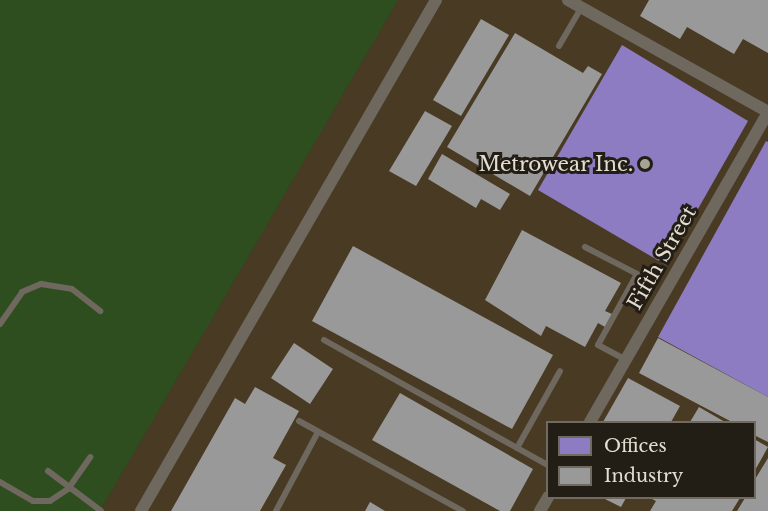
<!DOCTYPE html>
<html>
<head>
<meta charset="utf-8">
<style>
	body { margin:0 }
	#map { position:relative; width:768px; height:511px; overflow:hidden; background:#393328; font-family:"Libre Baskerville",serif }
	div>[style] { position:absolute }
	.built>* { inset:0; background:#493b23 }
	.green>* { inset:0; background:#2f4e20 }
	.offices>* { inset:0; background:#8e7cc3 }
	.industry>* { inset:0; background:#999 }
	.service>* { height:6px; margin:-3px; padding:0 3px; transform-origin:3px; border-radius:3px; background:#6f685f }
	.minor>* { height:12px; margin:-6px; padding:0 6px; transform-origin:6px; border-radius:6px; background:#6f685f }
	.dots>* { width:16px; height:16px; translate:-50% -50%; box-sizing:border-box; border:3px solid #231e15; border-radius:50% }
	span { translate:-50% -50%; white-space:nowrap; text-align:center; line-height:1.15; -webkit-text-stroke:6px #231e15; paint-order:stroke }
	.poi-label { font-size:20px; color:#e4ddd1 }
	.right { translate:-100% -50%; text-align:right }
	.street-label { font-size:20px; color:#e4ddd1 }
	.legend { position:absolute; left:546px; top:421px; width:210px; height:78px; box-sizing:border-box; background:#231e15; border:2px solid #706a60; margin:0; padding:8px 10px; list-style:none; font-size:18px; color:#e4ddd1 }
	.legend li { display:flex; align-items:center; gap:12px; height:30px }
	.legend b { width:30px; border:2px solid #706a60 }
</style>
</head>
<body>
<div id="map">
	<div class="built">
		<i style="clip-path:polygon(evenodd,398px 0,768px 0,768px 511px,100px 511px,398px 0,548px 422px,754px 422px,754px 498px,548px 498px,548px 422px)"></i>
	</div>
	<div class="green">
		<i style="clip-path:polygon(0 0,398px 0,100px 511px,0 511px)"></i>
	</div>
	<div class="offices">
		<i style="clip-path:polygon(622px 45px,748px 121px,666px 265px,538px 190px)"></i>
		<i style="clip-path:polygon(766px 141px,768px 142px,768px 397px,658px 337px)"></i>
	</div>
	<div class="industry">
		<i style="clip-path:polygon(649px 0,768px 0,768px 53px,743px 39px,734px 54px,687px 27px,680px 39px,640px 16px)"></i>
		<i style="clip-path:polygon(481px 19px,509px 35px,461px 116px,433px 100px)"></i>
		<i style="clip-path:polygon(515px 33px,583px 73px,588px 66px,602px 74px,530px 196px,447px 147px)"></i>
		<i style="clip-path:polygon(425px 111px,452px 126px,416px 186px,389px 171px)"></i>
		<i style="clip-path:polygon(442px 154px,510px 194px,500px 210px,481px 199px,476px 208px,428px 179px)"></i>
		<i style="clip-path:polygon(522px 230px,621px 283px,605px 311px,612px 314px,605px 327px,598px 323px,585px 347px,546px 326px,541px 336px,485px 300px)"></i>
		<i style="clip-path:polygon(353px 246px,553px 355px,512px 429px,312px 321px)"></i>
		<i style="clip-path:polygon(658px 338px,768px 397px,768px 442px,754px 435px,754px 422px,732px 422px,639px 373px)"></i>
		<i style="clip-path:polygon(294px 343px,333px 369px,310px 404px,271px 378px)"></i>
		<i style="clip-path:polygon(628px 378px,680px 406px,671px 422px,603px 422px)"></i>
		<i style="clip-path:polygon(255px 387px,299px 411px,273px 458px,286px 465px,260px 511px,171px 511px,235px 398px,245px 404px)"></i>
		<i style="clip-path:polygon(400px 393px,533px 469px,510px 511px,500px 511px,372px 440px)"></i>
		<i style="clip-path:polygon(699px 407px,725px 422px,690px 422px)"></i>
		<i style="clip-path:polygon(754px 439px,768px 447px,754px 472px)"></i>
		<i style="clip-path:polygon(768px 458px,768px 511px,737px 511px,745px 498px,754px 498px,754px 481px)"></i>
		<i style="clip-path:polygon(603px 498px,626px 498px,621px 507px)"></i>
		<i style="clip-path:polygon(650px 498px,740px 498px,732px 511px,650px 511px,656px 501px)"></i>
		<i style="clip-path:polygon(370px 502px,385px 511px,365px 511px)"></i>
	</div>
	<div class="service">
		<i style="left:559px;top:46px;width:44px;rotate:-59.9deg"></i>
		<i style="left:585px;top:247px;width:59px;rotate:27.4deg"></i>
		<i style="left:637px;top:274px;width:81px;rotate:118.8deg"></i>
		<i style="left:598px;top:345px;width:32px;rotate:28deg"></i>
		<i style="left:0;top:324px;width:39px;rotate:-55deg"></i>
		<i style="left:22px;top:292px;width:21px;rotate:-23deg"></i>
		<i style="left:41px;top:284px;width:31px;rotate:9deg"></i>
		<i style="left:72px;top:289px;width:36px;rotate:38deg"></i>
		<i style="left:324px;top:340px;width:257px;rotate:29.2deg"></i>
		<i style="left:299px;top:421px;width:187px;rotate:28.8deg"></i>
		<i style="left:517px;top:448px;width:88px;rotate:-60.8deg"></i>
		<i style="left:48px;top:471px;width:66px;rotate:37deg"></i>
		<i style="left:0;top:482px;width:38px;rotate:30deg"></i>
		<i style="left:33px;top:501px;width:17px"></i>
		<i style="left:50px;top:501px;width:22px;rotate:-34deg"></i>
		<i style="left:68px;top:489px;width:39px;rotate:-55deg"></i>
		<i style="left:276px;top:511px;width:89px;rotate:-62deg"></i>
	</div>
	<div class="minor">
		<i style="left:568px;top:0;width:229px;rotate:29.2deg"></i>
		<i style="left:590px;top:422px;width:357px;rotate:-60.1deg"></i>
		<i style="left:141px;top:511px;width:590px;rotate:-60deg"></i>
		<i style="left:540px;top:511px;width:16px;rotate:-60deg"></i>
	</div>
	<div class="dots">
		<i style="left:645px;top:164px;background:#a8a296"></i>
	</div>
	<div class="poi-label">
		<span class="right" style="left:633px;top:164px">Metrowear Inc.</span>
	</div>
	<div class="street-label">
		<span style="left:662px;top:258px;rotate:-60deg">Fifth Street</span>
	</div>
	<ul class="legend">
	<li><b style="height:16px;background:#8e7cc3"></b>Offices</li>
	<li><b style="height:16px;background:#999"></b>Industry</li>
	</ul>
</div>
</body>
</html>
